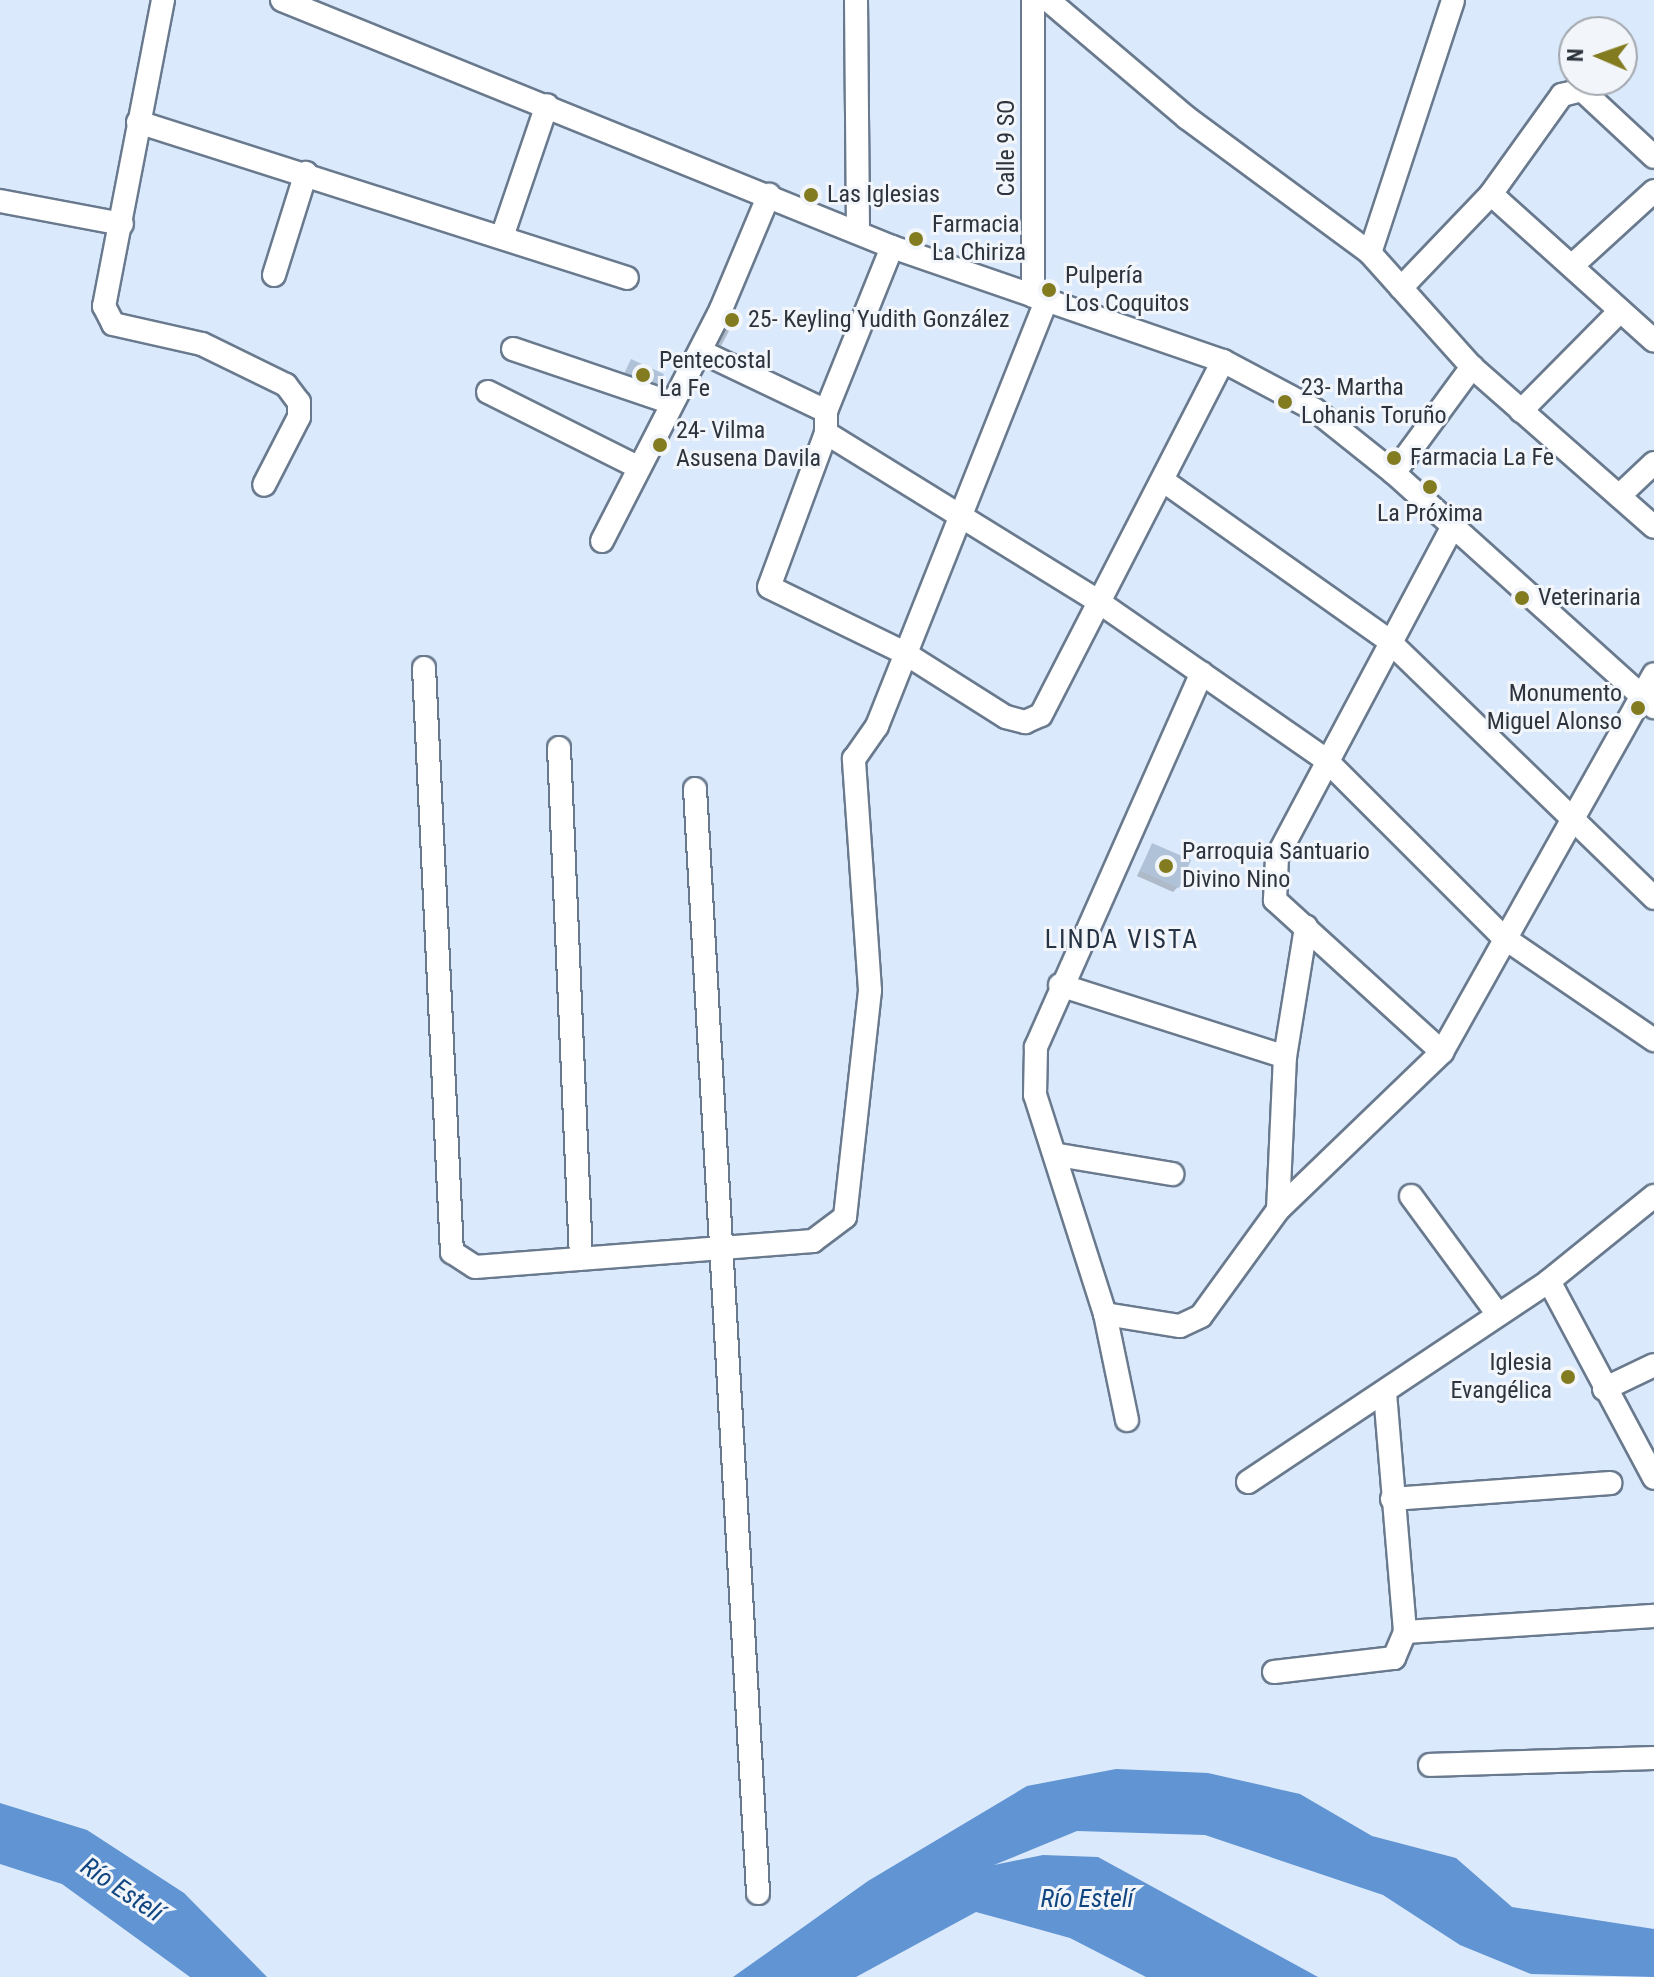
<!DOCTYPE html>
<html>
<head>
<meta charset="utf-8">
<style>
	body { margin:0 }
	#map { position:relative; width:1654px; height:1977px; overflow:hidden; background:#dbe9fc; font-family:"Roboto Condensed",sans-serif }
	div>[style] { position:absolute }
	.water>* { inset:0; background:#6094d2 }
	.shadow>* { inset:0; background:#0003 }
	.building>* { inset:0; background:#b0c2d8 }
	.roads { filter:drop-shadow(2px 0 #6a7a8e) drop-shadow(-2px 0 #6a7a8e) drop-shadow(0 2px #6a7a8e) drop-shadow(0 -2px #6a7a8e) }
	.street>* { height:22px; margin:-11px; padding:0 11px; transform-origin:11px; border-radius:11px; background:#fff }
	.dots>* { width:22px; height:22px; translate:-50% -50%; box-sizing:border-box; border:4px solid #f2f5fa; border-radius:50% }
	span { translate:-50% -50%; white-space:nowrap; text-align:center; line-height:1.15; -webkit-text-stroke:6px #f2f5fa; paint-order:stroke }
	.street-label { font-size:24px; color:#2d343d }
	.poi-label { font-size:24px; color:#2d343d }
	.left { translate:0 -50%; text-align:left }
	.right { translate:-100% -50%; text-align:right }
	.neighbourhood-label { font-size:26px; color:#263445; letter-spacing:2px }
	.water-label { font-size:26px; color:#114680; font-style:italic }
	.north { position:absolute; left:1558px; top:16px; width:80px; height:80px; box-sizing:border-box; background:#f2f5fa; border:2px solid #a3a8ae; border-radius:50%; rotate:272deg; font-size:22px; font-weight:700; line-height:32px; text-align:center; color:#2d343d }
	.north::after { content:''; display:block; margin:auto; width:28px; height:36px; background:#837b20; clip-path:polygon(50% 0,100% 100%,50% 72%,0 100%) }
</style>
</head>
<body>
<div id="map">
	<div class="water">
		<i style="clip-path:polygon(1116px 1769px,1208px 1773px,1300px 1794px,1372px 1836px,1456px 1858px,1512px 1907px,1654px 1929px,1654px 1977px,1531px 1974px,1460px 1945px,1383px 1895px,1205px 1835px,1077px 1831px,994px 1865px,1043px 1855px,1098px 1857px,1318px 1977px,1146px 1977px,1070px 1938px,976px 1912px,856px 1977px,733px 1977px,868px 1881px,1027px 1786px)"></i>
		<i style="clip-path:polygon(0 1803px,87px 1830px,184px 1893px,267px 1977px,190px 1977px,62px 1884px,0 1864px)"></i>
	</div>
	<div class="shadow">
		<i style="clip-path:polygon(720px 324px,730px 329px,721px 346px,711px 341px)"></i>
		<i style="clip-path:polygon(1152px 845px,1178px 887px,1173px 892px,1137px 876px)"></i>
	</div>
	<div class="building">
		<i style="clip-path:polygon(631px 359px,664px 374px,656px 391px,623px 376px)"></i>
		<i style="clip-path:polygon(1152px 843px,1191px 860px,1179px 888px,1140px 871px)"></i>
	</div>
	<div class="roads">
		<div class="street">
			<i style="left:163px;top:0;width:312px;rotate:100.9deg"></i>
			<i style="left:104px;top:306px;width:20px;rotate:63deg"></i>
			<i style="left:113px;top:324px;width:91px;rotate:12.7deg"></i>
			<i style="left:202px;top:344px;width:93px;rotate:26deg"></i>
			<i style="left:286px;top:385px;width:21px;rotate:53deg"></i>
			<i style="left:299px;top:402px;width:15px;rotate:90deg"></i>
			<i style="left:299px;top:417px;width:76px;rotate:117.2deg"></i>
			<i style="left:282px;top:0;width:658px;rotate:22.04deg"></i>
			<i style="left:892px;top:247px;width:350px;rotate:19deg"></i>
			<i style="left:1223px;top:361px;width:104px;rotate:28deg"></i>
			<i style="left:1315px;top:410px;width:101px;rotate:38.6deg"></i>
			<i style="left:1394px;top:473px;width:350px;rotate:42deg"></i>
			<i style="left:856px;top:0;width:232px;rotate:89.5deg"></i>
			<i style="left:1033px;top:0;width:296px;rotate:90deg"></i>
			<i style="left:1048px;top:0;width:182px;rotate:40.3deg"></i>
			<i style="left:1187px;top:118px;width:227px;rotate:36.4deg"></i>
			<i style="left:1370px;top:253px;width:153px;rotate:48.2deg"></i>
			<i style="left:1472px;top:367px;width:242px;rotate:41.3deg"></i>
			<i style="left:138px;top:122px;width:513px;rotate:17.69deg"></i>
			<i style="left:1491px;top:194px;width:219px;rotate:42deg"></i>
			<i style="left:0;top:201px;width:124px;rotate:10.7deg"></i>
			<i style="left:503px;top:234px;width:136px;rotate:-71.2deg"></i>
			<i style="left:892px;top:247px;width:177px;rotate:111.9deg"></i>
			<i style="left:826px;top:411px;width:22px;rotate:90deg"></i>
			<i style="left:826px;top:433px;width:164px;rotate:110.3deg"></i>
			<i style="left:769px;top:587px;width:149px;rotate:25.9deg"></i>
			<i style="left:903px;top:652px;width:122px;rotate:32.3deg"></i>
			<i style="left:1006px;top:717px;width:20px;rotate:15deg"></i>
			<i style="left:1025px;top:722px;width:17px;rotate:-24deg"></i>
			<i style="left:1041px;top:715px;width:398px;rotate:-62.8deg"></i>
			<i style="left:1370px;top:253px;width:266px;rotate:-71.8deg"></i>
			<i style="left:1575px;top:263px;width:107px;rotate:-42.3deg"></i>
			<i style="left:274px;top:275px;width:107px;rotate:-72.6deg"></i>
			<i style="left:1401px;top:288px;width:130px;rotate:-46.2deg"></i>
			<i style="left:1491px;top:194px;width:122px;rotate:-54.4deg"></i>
			<i style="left:1562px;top:95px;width:21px;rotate:-14deg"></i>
			<i style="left:1582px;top:90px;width:98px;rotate:42.9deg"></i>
			<i style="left:513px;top:349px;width:165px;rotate:18.8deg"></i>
			<i style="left:700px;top:351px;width:140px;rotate:25.5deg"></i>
			<i style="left:488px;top:392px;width:168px;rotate:26.6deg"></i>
			<i style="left:1521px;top:411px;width:141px;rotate:-45.3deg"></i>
			<i style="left:826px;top:433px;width:317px;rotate:31.7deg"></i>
			<i style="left:1096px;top:600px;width:280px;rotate:34.8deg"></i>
			<i style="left:1326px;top:760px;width:250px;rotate:45deg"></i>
			<i style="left:1503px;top:937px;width:183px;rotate:34.3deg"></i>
			<i style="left:1394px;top:473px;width:132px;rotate:-53.7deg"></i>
			<i style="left:1165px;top:482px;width:272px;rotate:35.3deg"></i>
			<i style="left:1387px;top:639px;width:372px;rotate:44.1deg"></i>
			<i style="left:1619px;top:496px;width:48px;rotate:-43.3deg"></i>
			<i style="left:602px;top:541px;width:261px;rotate:-62.8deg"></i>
			<i style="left:721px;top:309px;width:124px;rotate:-67.2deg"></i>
			<i style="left:424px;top:668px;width:585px;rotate:87.26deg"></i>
			<i style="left:452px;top:1252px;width:27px;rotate:33deg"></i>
			<i style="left:475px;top:1267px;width:339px;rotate:-4.4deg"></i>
			<i style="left:813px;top:1241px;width:40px;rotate:-37deg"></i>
			<i style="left:845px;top:1217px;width:228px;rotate:-83.7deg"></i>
			<i style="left:870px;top:990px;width:232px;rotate:-94deg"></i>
			<i style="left:854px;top:759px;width:40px;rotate:-55.1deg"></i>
			<i style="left:877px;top:726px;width:457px;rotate:-68.3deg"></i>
			<i style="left:559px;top:748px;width:511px;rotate:87.53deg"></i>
			<i style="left:695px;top:789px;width:1106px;rotate:86.73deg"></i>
			<i style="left:1060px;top:985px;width:236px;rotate:17.7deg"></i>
			<i style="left:1442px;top:1052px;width:226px;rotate:-137.7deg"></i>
			<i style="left:1275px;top:900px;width:43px;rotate:-87.3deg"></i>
			<i style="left:1277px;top:857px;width:379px;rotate:-62deg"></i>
			<i style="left:1058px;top:1155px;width:116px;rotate:9.5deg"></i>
			<i style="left:1411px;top:1196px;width:145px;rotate:53.7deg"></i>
			<i style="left:1278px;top:1210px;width:153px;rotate:-87.4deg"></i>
			<i style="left:1285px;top:1057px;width:132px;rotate:-80.8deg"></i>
			<i style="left:1549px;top:1281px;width:223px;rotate:61.9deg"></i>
			<i style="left:1105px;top:1314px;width:76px;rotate:9.1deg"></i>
			<i style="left:1180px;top:1326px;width:23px;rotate:-25deg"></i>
			<i style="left:1201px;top:1316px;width:131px;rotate:-54deg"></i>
			<i style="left:1278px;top:1210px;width:228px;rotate:-43.9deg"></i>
			<i style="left:1442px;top:1052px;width:433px;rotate:-60.7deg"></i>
			<i style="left:1604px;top:1389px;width:55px;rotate:-25.6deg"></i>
			<i style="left:1385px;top:1393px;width:240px;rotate:85.2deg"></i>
			<i style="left:1405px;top:1632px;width:250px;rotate:-3.7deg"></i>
			<i style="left:1127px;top:1420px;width:108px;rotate:-101.7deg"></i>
			<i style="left:1105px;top:1314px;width:230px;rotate:-107.7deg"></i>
			<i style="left:1035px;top:1095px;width:48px;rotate:-88.8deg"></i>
			<i style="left:1036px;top:1047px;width:409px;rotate:-66.1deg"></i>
			<i style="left:1248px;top:1482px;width:362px;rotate:-33.7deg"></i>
			<i style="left:1549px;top:1281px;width:135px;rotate:-39deg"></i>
			<i style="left:1392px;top:1499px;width:219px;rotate:-4.2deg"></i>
			<i style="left:1274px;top:1672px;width:121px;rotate:-6.7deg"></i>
			<i style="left:1394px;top:1658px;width:28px;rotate:-67deg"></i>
			<i style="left:1430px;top:1765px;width:224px;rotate:-1.8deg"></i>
		</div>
	</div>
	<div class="dots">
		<i style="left:811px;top:195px;background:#837b20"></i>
		<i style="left:916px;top:239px;background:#837b20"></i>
		<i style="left:1049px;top:290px;background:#837b20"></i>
		<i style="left:732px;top:320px;background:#837b20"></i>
		<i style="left:643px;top:375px;background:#837b20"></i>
		<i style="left:1285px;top:402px;background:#837b20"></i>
		<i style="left:660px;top:445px;background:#837b20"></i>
		<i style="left:1394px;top:458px;background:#837b20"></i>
		<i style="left:1430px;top:487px;background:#837b20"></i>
		<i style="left:1522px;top:598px;background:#837b20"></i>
		<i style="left:1638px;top:708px;background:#837b20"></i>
		<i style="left:1166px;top:866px;background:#837b20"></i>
		<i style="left:1568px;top:1377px;background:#837b20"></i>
	</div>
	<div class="street-label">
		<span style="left:1007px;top:148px;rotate:-90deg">Calle 9 SO</span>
	</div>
	<div class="poi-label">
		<span class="left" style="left:827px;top:195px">Las Iglesias</span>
		<span class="left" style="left:932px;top:239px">Farmacia<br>La Chiriza</span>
		<span class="left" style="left:1065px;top:290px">Pulpería<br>Los Coquitos</span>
		<span class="left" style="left:748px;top:320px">25- Keyling Yudith González</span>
		<span class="left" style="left:659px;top:375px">Pentecostal<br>La Fe</span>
		<span class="left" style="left:1301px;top:402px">23- Martha<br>Lohanis Toruño</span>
		<span class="left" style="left:676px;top:445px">24- Vilma<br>Asusena Davila</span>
		<span class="left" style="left:1410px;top:458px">Farmacia La Fe</span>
		<span style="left:1430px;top:514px">La Próxima</span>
		<span class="left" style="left:1538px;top:598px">Veterinaria</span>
		<span class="right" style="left:1622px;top:708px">Monumento<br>Miguel Alonso</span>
		<span class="left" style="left:1182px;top:866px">Parroquia Santuario<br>Divino Nino</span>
		<span class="right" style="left:1552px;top:1377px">Iglesia<br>Evangélica</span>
	</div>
	<div class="neighbourhood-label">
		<span style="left:1122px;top:940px">LINDA VISTA</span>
	</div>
	<div class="water-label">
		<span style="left:122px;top:1890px;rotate:34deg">Río Estelí</span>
		<span style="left:1087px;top:1899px">Río Estelí</span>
	</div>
	<div class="north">N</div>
</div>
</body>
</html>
